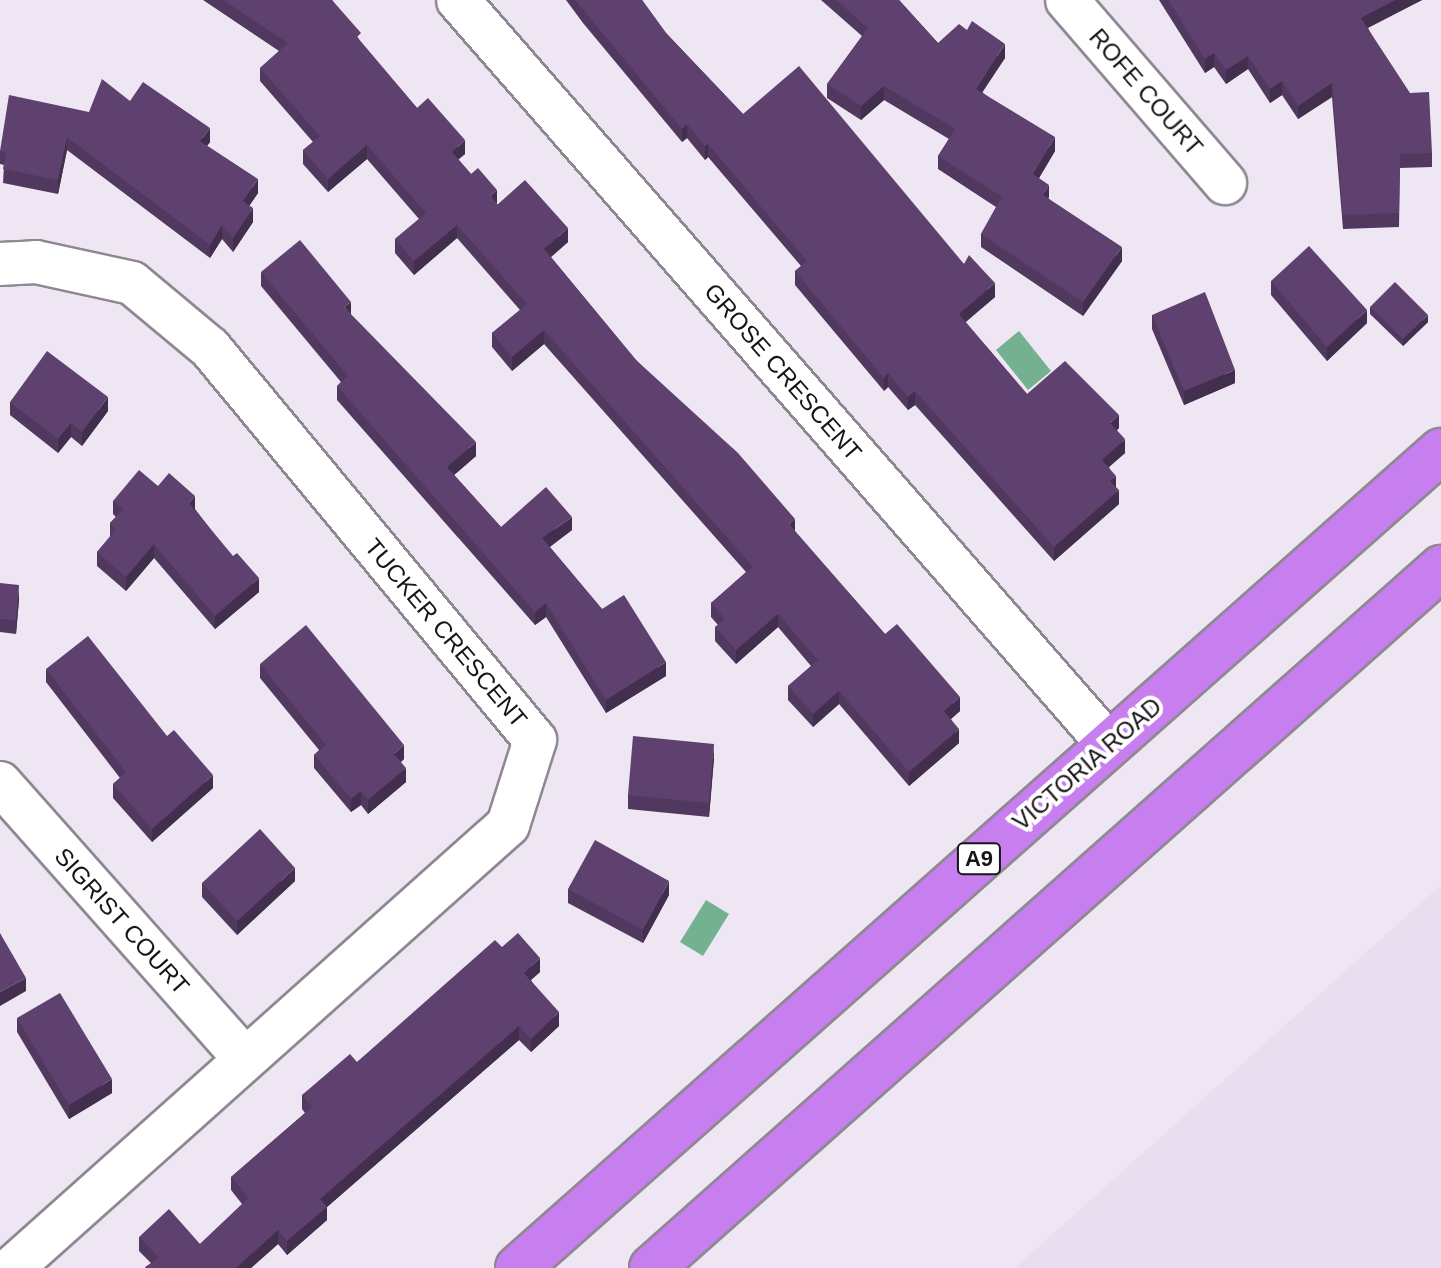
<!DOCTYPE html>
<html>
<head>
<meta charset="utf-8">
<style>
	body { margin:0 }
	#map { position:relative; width:1441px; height:1268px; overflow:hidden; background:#eee7f3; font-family:Arial,sans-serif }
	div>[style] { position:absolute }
	.built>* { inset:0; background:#e9ddf0 }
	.water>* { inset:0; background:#73b190 }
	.roads { filter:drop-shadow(2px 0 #8f8893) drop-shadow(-2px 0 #8f8893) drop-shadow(0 2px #8f8893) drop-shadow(0 -2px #8f8893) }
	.street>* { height:42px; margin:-21px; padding:0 21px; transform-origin:21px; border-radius:21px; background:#fff }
	.highway>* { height:44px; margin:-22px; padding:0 22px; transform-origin:22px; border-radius:22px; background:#c77eee }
	.wall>* { inset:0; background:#51385f }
	.shaded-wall>* { inset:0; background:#422e4d }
	.building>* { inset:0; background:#5e416e }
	span { translate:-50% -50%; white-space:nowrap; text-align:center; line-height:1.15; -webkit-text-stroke:8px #fff; paint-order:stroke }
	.shield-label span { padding:2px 6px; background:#fff; border:2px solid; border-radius:6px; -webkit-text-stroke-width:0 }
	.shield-label { font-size:22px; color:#171419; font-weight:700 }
	.street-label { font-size:24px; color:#171419 }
</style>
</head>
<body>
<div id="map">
	<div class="built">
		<i style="clip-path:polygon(1441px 885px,1441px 1268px,1015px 1268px)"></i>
	</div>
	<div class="water">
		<i style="clip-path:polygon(1019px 331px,1051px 371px,1028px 390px,996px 350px)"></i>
		<i style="clip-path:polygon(706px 900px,729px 914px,703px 956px,680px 942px)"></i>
	</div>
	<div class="roads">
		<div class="street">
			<i style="left:458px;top:0;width:989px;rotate:48.85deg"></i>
			<i style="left:1067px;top:0;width:242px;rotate:49.2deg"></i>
			<i style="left:0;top:264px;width:36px;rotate:-3deg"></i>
			<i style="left:36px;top:262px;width:98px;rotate:12.3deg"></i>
			<i style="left:132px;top:283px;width:102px;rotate:39.8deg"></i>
			<i style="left:210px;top:348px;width:509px;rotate:50.34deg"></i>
			<i style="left:535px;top:740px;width:89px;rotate:107.6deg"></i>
			<i style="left:508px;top:825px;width:665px;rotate:138.23deg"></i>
			<i style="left:0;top:783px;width:368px;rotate:48.4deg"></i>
		</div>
		<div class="highway">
			<i style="left:518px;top:1268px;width:1233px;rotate:-41.51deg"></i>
			<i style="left:652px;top:1268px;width:1055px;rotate:-41.58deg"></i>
		</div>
	</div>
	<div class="wall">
		<i style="clip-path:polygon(203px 0,332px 0,361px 42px,417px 108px,465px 154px,458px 159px,497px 204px,568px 242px,551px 257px,636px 360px,795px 532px,885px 634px,960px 711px,951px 719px,959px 743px,909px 786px,839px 704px,813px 727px,788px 700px,788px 686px,811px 666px,778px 627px,736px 664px,715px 641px,715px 627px,718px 625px,711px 617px,711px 603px,746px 572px,544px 344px,512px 371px,492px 347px,492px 333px,520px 310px,457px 238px,414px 275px,395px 253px,395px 239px,419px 219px,367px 159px,328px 192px,303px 164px,303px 150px,313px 142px,260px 81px,260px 68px,279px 51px)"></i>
		<i style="clip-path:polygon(566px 0,642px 0,666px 33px,743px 114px,964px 264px,995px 297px,965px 322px,1027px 394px,1119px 428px,1117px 430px,1125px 453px,1109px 467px,1116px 487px,1119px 504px,1054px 561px,915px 405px,908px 410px,888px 387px,884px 391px,795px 285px,795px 271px,801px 266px,708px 157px,705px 160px,687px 138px,682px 142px,583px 23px)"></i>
		<i style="clip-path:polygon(821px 0,899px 0,938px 43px,1005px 58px,982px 92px,1055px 151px,1039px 178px,1049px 199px,1122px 261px,1083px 316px,981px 247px,981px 234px,996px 207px,938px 169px,938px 156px,949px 139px,884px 100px,861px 120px,827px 98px,827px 84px,862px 36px)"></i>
		<i style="clip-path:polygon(1159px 0,1422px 0,1368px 28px,1432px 153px,1432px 167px,1400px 168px,1399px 227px,1343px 229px,1332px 97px,1298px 119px,1282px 95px,1270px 103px,1248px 69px,1226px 84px,1214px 67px,1205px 73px)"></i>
		<i style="clip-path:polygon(130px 101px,210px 142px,207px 146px,258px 193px,249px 206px,253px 222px,233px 252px,222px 239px,210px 258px,67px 150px,58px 194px,3px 183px,4px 165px,0 164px,0 151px,89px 112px)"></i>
		<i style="clip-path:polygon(261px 272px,351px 315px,476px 456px,454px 475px,501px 527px,572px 530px,550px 547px,602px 609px,666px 676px,606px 713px,546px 617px,535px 625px,337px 400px,337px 386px,341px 382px,261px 286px)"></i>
		<i style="clip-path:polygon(1271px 281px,1367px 323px,1327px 361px,1271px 295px)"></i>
		<i style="clip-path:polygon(1370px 307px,1428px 322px,1403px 346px,1370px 314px)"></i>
		<i style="clip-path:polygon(1152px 315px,1235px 383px,1184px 405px,1152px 329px)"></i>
		<i style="clip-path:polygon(10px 402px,108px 411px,82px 446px,71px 437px,58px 453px,10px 415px)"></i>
		<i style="clip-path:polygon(158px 486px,195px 509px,259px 592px,215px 629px,154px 558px,126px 591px,97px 566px,97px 552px,110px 537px,110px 523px,116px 517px,113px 514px,113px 501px)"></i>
		<i style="clip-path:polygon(0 583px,19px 599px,16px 634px,0 632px)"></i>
		<i style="clip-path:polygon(260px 664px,404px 759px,401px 762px,406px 782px,368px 814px,361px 805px,351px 812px,314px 768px,314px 755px,319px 750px,260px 678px)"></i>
		<i style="clip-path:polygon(46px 669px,213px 788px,152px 842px,113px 798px,113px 784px,120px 778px,46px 682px)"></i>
		<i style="clip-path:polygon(714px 758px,709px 817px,628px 809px,628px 795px)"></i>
		<i style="clip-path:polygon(295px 881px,237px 935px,202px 897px,202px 883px)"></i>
		<i style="clip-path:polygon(568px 889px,669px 895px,643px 943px,568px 903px)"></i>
		<i style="clip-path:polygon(502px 947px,540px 972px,531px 980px,559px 1026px,531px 1052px,519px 1040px,327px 1207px,327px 1220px,287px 1255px,278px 1244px,251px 1268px,145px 1268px,151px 1263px,139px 1251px,139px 1237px,200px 1244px,242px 1204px,231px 1190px,231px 1177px,305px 1113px,302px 1109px,302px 1095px,357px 1062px)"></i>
		<i style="clip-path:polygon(17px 1018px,112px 1093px,69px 1119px,17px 1032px)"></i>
	</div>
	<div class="shaded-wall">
		<i style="clip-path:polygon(1395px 0,1422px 0,1361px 31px,1361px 18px)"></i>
		<i style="clip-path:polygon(1005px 44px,1005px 58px,976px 102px,976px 89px)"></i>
		<i style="clip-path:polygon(1214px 53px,1214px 67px,1205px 73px,1205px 59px)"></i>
		<i style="clip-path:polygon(1248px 56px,1248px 69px,1226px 84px,1226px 70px)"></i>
		<i style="clip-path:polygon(1282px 81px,1282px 95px,1270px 103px,1270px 89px)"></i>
		<i style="clip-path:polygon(1332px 83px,1332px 97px,1298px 119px,1298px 106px)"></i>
		<i style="clip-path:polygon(884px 86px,884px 100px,861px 120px,861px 106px)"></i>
		<i style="clip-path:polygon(687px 124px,687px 138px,682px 142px,682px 129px)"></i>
		<i style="clip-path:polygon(210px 128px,210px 142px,200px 155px,200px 141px)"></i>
		<i style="clip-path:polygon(67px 137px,67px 150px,58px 194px,58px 180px)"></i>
		<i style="clip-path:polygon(1055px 137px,1055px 151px,1033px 188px,1033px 174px)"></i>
		<i style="clip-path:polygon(465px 140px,465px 154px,452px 165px,452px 152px)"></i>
		<i style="clip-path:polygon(708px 144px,708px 157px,705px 160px,705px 146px)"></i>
		<i style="clip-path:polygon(367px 145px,367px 159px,328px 192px,328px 179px)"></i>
		<i style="clip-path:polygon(258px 179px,258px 193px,243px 215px,243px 201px)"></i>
		<i style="clip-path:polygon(1049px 185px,1049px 198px,1043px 195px)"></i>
		<i style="clip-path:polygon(497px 190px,497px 204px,490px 196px)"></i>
		<i style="clip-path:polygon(253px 208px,253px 222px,233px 252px,233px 238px)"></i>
		<i style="clip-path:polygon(222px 225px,222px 239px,210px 258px,210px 245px)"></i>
		<i style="clip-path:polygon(457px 225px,457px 238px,414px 275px,414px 261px)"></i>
		<i style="clip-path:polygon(568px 228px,568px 242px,544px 263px,544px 249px)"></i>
		<i style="clip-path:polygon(1122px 247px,1122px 261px,1083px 316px,1083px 302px)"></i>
		<i style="clip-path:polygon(995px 283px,995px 297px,959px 328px,959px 314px)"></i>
		<i style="clip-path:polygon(351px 302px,351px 315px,344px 307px)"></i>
		<i style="clip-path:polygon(1367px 310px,1367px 323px,1327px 361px,1327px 347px)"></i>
		<i style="clip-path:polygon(1428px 315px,1428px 322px,1403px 346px,1403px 339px)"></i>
		<i style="clip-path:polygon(544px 330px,544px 344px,512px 371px,512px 357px)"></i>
		<i style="clip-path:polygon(1235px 370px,1235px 383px,1184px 405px,1184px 391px)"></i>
		<i style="clip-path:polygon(888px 373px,888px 387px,884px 391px,884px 378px)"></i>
		<i style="clip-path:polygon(915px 391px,915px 405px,908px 410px,908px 397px)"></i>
		<i style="clip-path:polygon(108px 397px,108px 411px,82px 446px,82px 432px)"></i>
		<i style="clip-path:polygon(1119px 415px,1119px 428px,1110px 436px,1110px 423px)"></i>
		<i style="clip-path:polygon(71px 423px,71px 437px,58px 453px,58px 439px)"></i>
		<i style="clip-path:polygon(1125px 439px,1125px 453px,1102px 473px,1102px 460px)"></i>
		<i style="clip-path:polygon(476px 442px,476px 456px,447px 481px,447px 467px)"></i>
		<i style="clip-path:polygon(1116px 476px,1116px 489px,1110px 481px)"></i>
		<i style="clip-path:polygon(1119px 490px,1119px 504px,1054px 561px,1054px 547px)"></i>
		<i style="clip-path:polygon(195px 496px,195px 509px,189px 517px,189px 503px)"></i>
		<i style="clip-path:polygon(572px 517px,572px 530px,542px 552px,542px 538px)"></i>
		<i style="clip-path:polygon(795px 519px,795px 532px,789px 524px)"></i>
		<i style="clip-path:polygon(154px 544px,154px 558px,126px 591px,126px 577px)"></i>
		<i style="clip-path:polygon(259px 578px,259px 592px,215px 629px,215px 616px)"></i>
		<i style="clip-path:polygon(19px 585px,19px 599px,16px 634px,16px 620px)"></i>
		<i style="clip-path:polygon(546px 603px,546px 617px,535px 625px,535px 612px)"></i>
		<i style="clip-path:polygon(778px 614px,778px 627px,736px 664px,736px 650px)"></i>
		<i style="clip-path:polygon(666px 662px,666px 676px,606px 713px,606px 700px)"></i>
		<i style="clip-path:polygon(839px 691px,839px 704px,813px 727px,813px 714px)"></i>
		<i style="clip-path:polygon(960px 697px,960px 711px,944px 725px,944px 711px)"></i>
		<i style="clip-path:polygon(959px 729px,959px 743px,909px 786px,909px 772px)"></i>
		<i style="clip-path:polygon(714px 744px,714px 758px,709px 817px,709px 803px)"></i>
		<i style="clip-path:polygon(404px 745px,404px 759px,394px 767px,394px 754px)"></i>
		<i style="clip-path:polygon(406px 768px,406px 782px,368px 814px,368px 800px)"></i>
		<i style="clip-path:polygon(213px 775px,213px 788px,152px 842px,152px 829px)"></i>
		<i style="clip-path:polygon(361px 791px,361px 805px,351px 812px,351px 799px)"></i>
		<i style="clip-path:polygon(295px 868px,295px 881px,237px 935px,237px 921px)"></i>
		<i style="clip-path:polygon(669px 881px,669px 895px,643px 943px,643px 930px)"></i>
		<i style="clip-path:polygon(540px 958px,540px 972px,524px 986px,524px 973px)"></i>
		<i style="clip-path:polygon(26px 978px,26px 991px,0 1006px,0 992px)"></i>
		<i style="clip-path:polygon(559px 1012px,559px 1026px,531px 1052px,531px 1039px)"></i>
		<i style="clip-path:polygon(519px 1026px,519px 1040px,327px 1207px,327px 1220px,287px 1255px,287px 1241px,320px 1199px)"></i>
		<i style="clip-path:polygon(112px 1079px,112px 1093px,69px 1119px,69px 1105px)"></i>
		<i style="clip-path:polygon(278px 1230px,278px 1244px,251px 1268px,236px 1268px)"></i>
	</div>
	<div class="building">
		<i style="clip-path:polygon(223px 0,332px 0,361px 33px,357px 37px,417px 108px,428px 98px,465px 140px,452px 152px,471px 174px,478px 168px,497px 190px,490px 196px,497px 205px,525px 180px,568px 228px,544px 249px,636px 360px,738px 453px,795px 519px,789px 524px,885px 634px,897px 624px,960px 697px,944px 711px,959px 729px,909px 772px,839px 691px,813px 714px,788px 686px,818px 660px,778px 614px,736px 650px,715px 627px,725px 619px,711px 603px,753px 567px,544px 330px,512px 357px,492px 333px,527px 304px,457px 225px,414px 261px,395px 239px,426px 213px,367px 145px,328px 179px,303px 150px,320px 136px,260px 68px,288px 43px)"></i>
		<i style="clip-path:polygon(575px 0,642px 0,666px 33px,743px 114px,799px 66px,964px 264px,969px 255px,995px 283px,959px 314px,1027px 394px,1065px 361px,1119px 415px,1110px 423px,1125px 439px,1102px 460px,1116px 476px,1110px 481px,1119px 490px,1054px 547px,915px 391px,908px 397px,888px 373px,884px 378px,795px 271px,807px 261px,708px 144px,705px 146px,687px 124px,682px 129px)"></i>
		<i style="clip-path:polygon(836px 0,899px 0,938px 43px,959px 24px,967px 30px,972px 21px,1005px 44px,976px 89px,1055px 137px,1033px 174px,1049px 185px,1043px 195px,1122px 247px,1083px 302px,981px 234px,1002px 197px,938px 156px,955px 129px,884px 86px,861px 106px,827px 84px,868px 28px)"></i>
		<i style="clip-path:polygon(1168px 0,1395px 0,1361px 18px,1410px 93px,1429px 92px,1432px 153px,1400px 154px,1399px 213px,1343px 215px,1332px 83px,1298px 106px,1282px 81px,1270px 89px,1248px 56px,1226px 70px,1214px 53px,1205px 59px)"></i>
		<i style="clip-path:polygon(102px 79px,130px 101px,143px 82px,210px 128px,200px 141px,258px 179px,243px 201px,253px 208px,233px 238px,222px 225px,210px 245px,67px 137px,58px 180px,3px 169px,6px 152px,0 151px,9px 95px,89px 112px)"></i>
		<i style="clip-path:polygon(300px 240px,351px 302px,344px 307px,476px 442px,447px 467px,501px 527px,546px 487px,572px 517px,542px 538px,602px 609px,624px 595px,666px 662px,606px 700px,546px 603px,535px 612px,337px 386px,348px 376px,261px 272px)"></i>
		<i style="clip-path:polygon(1309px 246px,1367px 310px,1327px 347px,1271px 281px)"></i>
		<i style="clip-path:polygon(1395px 282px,1428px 315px,1403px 339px,1370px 307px)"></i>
		<i style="clip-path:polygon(1205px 292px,1235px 370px,1184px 391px,1152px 315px)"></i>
		<i style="clip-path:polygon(47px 351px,108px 397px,82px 432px,71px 423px,58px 439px,10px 402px)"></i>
		<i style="clip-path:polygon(139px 470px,158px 486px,169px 473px,195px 496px,189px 503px,233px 556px,237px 553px,259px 578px,215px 616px,154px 544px,126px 577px,97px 552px,116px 529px,110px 523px,123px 509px,113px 501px)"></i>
		<i style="clip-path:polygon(0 583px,19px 585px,16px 620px,0 619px)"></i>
		<i style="clip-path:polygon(306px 625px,404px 745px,394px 754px,406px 768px,368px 800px,361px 791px,351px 799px,314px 755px,326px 745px,260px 664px)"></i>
		<i style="clip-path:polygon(88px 636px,167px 736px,174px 730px,213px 775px,152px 829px,113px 784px,126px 772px,46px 669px)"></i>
		<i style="clip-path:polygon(633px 736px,714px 744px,709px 803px,628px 795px)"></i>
		<i style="clip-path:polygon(260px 829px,295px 868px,237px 921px,202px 883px)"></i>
		<i style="clip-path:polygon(595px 840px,669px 881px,643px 930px,568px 889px)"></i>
		<i style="clip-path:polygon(0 933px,26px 978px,0 992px)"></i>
		<i style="clip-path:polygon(518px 933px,540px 958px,524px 973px,559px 1012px,531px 1039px,519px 1026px,320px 1199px,327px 1207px,287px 1241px,278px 1230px,236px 1268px,146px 1268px,145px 1267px,159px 1258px,139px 1237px,169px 1209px,200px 1244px,249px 1198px,231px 1177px,312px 1107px,302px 1095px,350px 1054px,357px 1062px,495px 940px,502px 947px)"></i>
		<i style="clip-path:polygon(60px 993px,112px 1079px,69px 1105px,17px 1018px)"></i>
	</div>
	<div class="shield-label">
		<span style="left:979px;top:859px">A9</span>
	</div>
	<div class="street-label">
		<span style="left:1146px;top:92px;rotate:49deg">ROFE COURT</span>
		<span style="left:783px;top:372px;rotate:49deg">GROSE CRESCENT</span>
		<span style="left:446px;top:633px;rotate:50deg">TUCKER CRESCENT</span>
		<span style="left:1087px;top:764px;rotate:-41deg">VICTORIA ROAD</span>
		<span style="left:122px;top:921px;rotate:48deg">SIGRIST COURT</span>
	</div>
</div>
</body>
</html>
